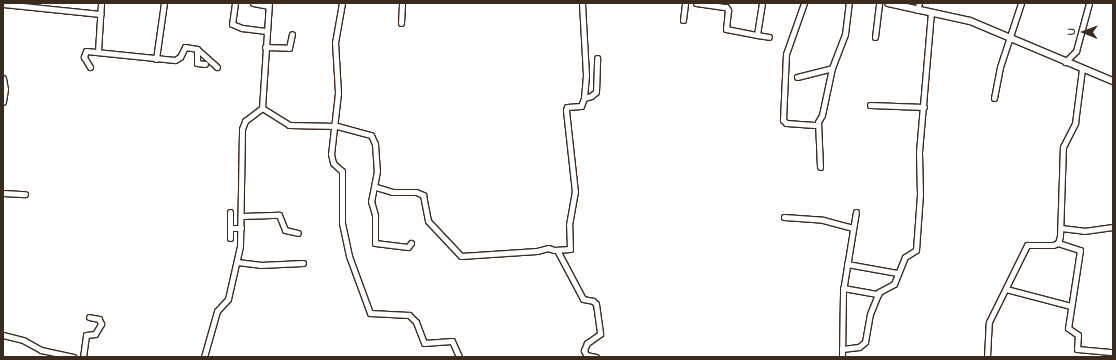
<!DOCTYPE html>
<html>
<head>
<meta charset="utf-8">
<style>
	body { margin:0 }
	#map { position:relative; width:1116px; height:360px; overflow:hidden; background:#fff; font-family:"Comic Neue",sans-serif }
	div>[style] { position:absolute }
	.roads { filter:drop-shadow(1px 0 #3b2a1e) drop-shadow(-1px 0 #3b2a1e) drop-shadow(0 1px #3b2a1e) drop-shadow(0 -1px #3b2a1e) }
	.minor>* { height:5px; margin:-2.5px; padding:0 2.5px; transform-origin:2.5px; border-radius:2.5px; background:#fff }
	.tertiary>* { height:6px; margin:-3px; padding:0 3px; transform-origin:3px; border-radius:3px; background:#fff }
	span { translate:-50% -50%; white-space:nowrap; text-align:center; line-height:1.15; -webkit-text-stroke:3px #fff; paint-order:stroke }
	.frame { position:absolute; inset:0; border:4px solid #3b2a1e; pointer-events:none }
	.north { position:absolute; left:1064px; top:12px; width:40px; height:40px; -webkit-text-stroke:3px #fff; paint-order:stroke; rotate:271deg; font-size:11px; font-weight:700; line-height:16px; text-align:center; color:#3b2a1e }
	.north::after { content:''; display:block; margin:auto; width:14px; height:18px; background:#3b2a1e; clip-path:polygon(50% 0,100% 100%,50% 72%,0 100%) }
</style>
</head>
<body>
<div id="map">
	<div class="roads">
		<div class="minor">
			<i style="left:235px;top:3px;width:21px;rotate:98deg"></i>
			<i style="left:232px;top:24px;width:11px;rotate:22deg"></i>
			<i style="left:242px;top:28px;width:24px;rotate:7deg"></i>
			<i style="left:253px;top:3px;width:15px;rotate:11deg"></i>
			<i style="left:342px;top:3px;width:40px;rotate:100deg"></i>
			<i style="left:335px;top:42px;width:51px;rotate:86.6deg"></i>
			<i style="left:338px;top:93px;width:61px;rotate:96.5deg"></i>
			<i style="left:331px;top:154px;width:9px;rotate:77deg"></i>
			<i style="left:333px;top:163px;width:12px;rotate:42deg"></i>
			<i style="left:342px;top:171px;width:52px;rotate:90deg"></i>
			<i style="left:342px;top:223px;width:34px;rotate:78deg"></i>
			<i style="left:349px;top:256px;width:61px;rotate:69.8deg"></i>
			<i style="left:370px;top:313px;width:39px;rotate:3deg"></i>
			<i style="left:409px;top:315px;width:10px;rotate:45deg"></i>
			<i style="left:416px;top:322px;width:22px;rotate:69deg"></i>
			<i style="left:424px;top:343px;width:28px;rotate:-4deg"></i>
			<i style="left:452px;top:341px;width:17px;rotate:66deg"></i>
			<i style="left:696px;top:3px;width:30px;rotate:8deg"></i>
			<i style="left:726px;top:7px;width:4px;rotate:56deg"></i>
			<i style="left:728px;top:10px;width:19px;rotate:96deg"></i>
			<i style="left:726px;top:29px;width:32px;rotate:11deg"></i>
			<i style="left:762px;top:3px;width:32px;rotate:99deg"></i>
			<i style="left:757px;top:35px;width:12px;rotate:9deg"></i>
			<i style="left:804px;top:3px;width:54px;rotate:109.4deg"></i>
			<i style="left:786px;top:54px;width:66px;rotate:92.6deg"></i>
			<i style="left:783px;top:120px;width:4px;rotate:45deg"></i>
			<i style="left:786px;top:123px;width:32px;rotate:4deg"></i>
			<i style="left:3px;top:4px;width:98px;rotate:5.9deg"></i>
			<i style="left:917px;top:10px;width:7px;rotate:-74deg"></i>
			<i style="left:683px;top:20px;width:17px;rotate:-83deg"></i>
			<i style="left:401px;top:23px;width:20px;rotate:-87deg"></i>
			<i style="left:875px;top:37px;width:34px;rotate:-83deg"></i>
			<i style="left:265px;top:47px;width:24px;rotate:2deg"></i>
			<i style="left:289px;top:48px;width:14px;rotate:-78deg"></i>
			<i style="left:197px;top:49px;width:14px;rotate:90deg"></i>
			<i style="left:197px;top:63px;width:8px;rotate:7deg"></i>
			<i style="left:98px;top:51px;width:48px;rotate:-86.4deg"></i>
			<i style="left:156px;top:59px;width:57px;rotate:-81.9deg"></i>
			<i style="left:1065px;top:62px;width:16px;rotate:-45deg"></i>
			<i style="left:1076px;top:51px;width:50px;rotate:-74.8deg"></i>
			<i style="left:90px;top:67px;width:12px;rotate:-121deg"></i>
			<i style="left:84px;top:57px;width:6px;rotate:-72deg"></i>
			<i style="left:86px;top:51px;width:89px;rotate:5.8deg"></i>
			<i style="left:175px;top:60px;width:6px;rotate:-31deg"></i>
			<i style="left:180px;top:57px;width:11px;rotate:-63deg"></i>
			<i style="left:185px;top:47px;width:12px;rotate:9deg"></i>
			<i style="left:197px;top:49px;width:27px;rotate:42deg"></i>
			<i style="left:797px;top:77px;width:36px;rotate:-14deg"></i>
			<i style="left:832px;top:68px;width:36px;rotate:-69deg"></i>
			<i style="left:845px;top:34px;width:31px;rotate:-83deg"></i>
			<i style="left:3px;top:78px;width:11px;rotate:80deg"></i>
			<i style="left:5px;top:89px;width:13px;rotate:99deg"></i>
			<i style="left:584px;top:98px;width:7px;rotate:-16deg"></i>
			<i style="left:591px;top:96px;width:6px;rotate:-39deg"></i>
			<i style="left:596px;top:92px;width:34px;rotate:-88deg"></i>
			<i style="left:994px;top:98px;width:32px;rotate:-79deg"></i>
			<i style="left:1000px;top:67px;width:67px;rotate:-71.8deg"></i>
			<i style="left:870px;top:105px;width:54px;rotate:2.1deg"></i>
			<i style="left:262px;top:108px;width:32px;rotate:32deg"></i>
			<i style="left:289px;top:125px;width:48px;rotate:1.2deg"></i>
			<i style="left:337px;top:126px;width:35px;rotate:15deg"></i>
			<i style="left:371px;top:135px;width:10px;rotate:66deg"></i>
			<i style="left:375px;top:144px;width:27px;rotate:86deg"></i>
			<i style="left:377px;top:171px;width:31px;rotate:101deg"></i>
			<i style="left:371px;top:201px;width:15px;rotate:74deg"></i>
			<i style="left:375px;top:215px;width:28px;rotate:90deg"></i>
			<i style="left:375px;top:243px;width:33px;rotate:7deg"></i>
			<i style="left:408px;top:247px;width:5px;rotate:-53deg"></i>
			<i style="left:820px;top:167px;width:45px;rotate:-92.5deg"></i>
			<i style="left:818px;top:122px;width:8px;rotate:-60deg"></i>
			<i style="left:822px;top:115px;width:48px;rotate:-78deg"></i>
			<i style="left:376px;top:187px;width:17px;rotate:17deg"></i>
			<i style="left:392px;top:192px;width:24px"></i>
			<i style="left:416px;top:192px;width:8px;rotate:23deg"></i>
			<i style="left:423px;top:195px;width:26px;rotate:79deg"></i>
			<i style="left:428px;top:221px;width:48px;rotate:46.7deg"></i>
			<i style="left:461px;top:256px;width:76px;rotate:-3.8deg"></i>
			<i style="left:537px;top:251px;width:11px;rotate:-15deg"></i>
			<i style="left:548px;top:248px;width:6px;rotate:18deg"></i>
			<i style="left:554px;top:250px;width:16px;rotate:-4deg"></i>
			<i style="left:570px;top:249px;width:24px;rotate:-92deg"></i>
			<i style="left:569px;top:225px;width:34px;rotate:-80deg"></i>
			<i style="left:575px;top:192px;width:82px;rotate:-96.3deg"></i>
			<i style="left:566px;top:110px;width:3px;rotate:-72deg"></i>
			<i style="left:567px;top:107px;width:14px;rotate:-4deg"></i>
			<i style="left:581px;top:106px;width:9px;rotate:-69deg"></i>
			<i style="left:584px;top:98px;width:23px;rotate:-85deg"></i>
			<i style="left:586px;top:75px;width:72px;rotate:-93.2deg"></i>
			<i style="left:3px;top:193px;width:22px;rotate:3deg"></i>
			<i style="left:230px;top:212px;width:16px;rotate:90deg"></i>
			<i style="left:242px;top:216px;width:37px;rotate:-2deg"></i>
			<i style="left:279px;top:215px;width:16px;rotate:68deg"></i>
			<i style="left:285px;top:230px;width:13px;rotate:13deg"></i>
			<i style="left:784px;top:217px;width:39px;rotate:4deg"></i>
			<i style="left:823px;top:220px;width:30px;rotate:15deg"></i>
			<i style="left:1061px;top:228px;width:23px;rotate:7deg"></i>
			<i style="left:1084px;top:231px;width:29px;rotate:-8deg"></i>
			<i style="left:230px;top:238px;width:10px;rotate:-90deg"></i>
			<i style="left:230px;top:228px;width:11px"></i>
			<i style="left:1058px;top:243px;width:23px;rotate:18deg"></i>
			<i style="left:1080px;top:250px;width:79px;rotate:98.7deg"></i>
			<i style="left:1068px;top:328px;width:12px;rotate:35deg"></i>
			<i style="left:1078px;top:335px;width:14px;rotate:94deg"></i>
			<i style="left:1077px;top:349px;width:36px;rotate:5deg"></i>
			<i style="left:557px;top:250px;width:55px;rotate:62deg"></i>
			<i style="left:583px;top:299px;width:10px;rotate:11deg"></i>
			<i style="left:593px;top:301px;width:4px;rotate:45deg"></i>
			<i style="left:596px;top:304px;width:30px;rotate:82deg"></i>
			<i style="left:600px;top:334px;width:16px;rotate:145deg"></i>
			<i style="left:587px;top:343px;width:8px;rotate:113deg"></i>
			<i style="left:584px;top:350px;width:5px;rotate:68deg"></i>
			<i style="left:586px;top:355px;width:10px;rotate:11deg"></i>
			<i style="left:237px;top:262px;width:23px;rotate:7deg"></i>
			<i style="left:260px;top:265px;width:43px;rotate:-2.7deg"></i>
			<i style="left:847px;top:264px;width:51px;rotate:10.2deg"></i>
			<i style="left:843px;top:288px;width:36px;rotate:10deg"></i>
			<i style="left:1006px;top:289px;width:67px;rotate:14.7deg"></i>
			<i style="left:3px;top:335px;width:21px;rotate:14deg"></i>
			<i style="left:23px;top:340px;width:21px;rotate:29deg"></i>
			<i style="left:41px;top:350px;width:33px;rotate:12deg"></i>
			<i style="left:842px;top:349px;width:17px;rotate:-7deg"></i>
			<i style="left:859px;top:347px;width:8px;rotate:-40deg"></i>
			<i style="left:865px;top:342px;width:28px;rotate:-80deg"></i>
			<i style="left:870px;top:314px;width:24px;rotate:-68deg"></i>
			<i style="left:879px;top:292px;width:17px;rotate:-28deg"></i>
			<i style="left:894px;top:284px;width:29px;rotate:-68deg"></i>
			<i style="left:905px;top:257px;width:13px;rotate:-32deg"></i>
			<i style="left:916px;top:250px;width:56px;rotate:-85.9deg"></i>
			<i style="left:920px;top:194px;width:42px;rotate:-91.4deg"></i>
			<i style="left:919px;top:152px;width:140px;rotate:-85.1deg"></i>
			<i style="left:83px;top:357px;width:22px;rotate:-82deg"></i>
			<i style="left:86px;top:335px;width:9px;rotate:-6deg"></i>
			<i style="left:95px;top:334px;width:12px;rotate:-59deg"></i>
			<i style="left:101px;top:324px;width:5px;rotate:-112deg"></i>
			<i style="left:99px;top:319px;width:10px;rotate:-169deg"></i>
			<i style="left:204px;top:357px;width:48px;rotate:-74.2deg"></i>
			<i style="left:217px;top:311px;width:16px;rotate:-47deg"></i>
			<i style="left:228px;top:299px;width:54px;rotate:-77.2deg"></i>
			<i style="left:240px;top:246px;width:117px;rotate:-89deg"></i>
			<i style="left:242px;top:129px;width:9px;rotate:-69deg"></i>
			<i style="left:245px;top:121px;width:21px;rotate:-37deg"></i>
			<i style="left:262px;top:108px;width:105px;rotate:-86.2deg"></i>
			<i style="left:842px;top:357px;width:66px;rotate:-89.1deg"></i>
			<i style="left:843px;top:291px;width:80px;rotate:-80.7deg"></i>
			<i style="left:987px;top:357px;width:35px;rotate:-87deg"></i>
			<i style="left:989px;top:322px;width:86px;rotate:-63.7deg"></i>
			<i style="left:1027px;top:245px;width:26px"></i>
			<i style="left:1053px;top:245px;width:5px;rotate:-22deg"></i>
			<i style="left:1058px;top:243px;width:7px;rotate:-74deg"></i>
			<i style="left:1060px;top:236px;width:89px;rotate:-88.1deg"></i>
			<i style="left:1063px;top:147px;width:27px;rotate:-63deg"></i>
			<i style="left:1075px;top:123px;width:54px;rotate:-82.6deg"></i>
		</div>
		<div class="tertiary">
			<i style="left:888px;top:3px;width:84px;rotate:12.4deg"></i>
			<i style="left:970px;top:21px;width:155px;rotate:22.8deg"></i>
		</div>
	</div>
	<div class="frame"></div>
	<div class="north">U</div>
</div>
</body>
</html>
